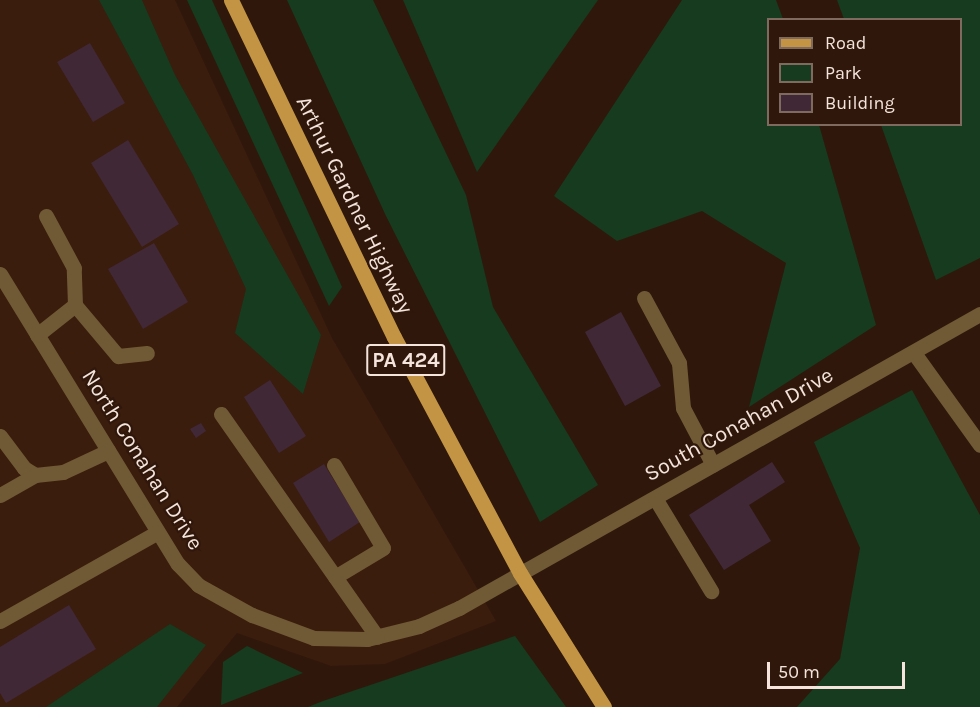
<!DOCTYPE html>
<html>
<head>
<meta charset="utf-8">
<style>
	body { margin:0 }
	#map { position:relative; width:980px; height:707px; overflow:hidden; background:#2f180b; font-family:Karla,sans-serif }
	div>[style] { position:absolute }
	.built>* { inset:0; background:#3a1d0c }
	.green>* { inset:0; background:#163b1e }
	.building>* { inset:0; background:#412837 }
	.minor>* { height:15px; margin:-7.5px; padding:0 7.5px; transform-origin:7.5px; border-radius:7.5px; background:#705a35 }
	.major>* { height:15px; margin:-7.5px; padding:0 7.5px; transform-origin:7.5px; border-radius:7.5px; background:#c29443 }
	span { translate:-50% -50%; white-space:nowrap; text-align:center; line-height:1.15; -webkit-text-stroke:4.5px #2f180b; paint-order:stroke }
	.shield-label span { padding:2px 4px; background:#2f180b; border:2px solid; border-radius:4px; -webkit-text-stroke-width:0 }
	.shield-label { font-size:21px; color:#f5e4db; font-weight:700 }
	.street-label { font-size:22px; color:#f5e4db }
	.legend { position:absolute; left:767px; top:18px; width:195px; height:108px; box-sizing:border-box; background:#2f180b; border:2px solid #7e6a5e; margin:0; padding:8px 10px; list-style:none; font-size:18px; color:#f5e4db }
	.legend li { display:flex; align-items:center; gap:12px; height:30px }
	.legend b { width:30px; border:2px solid #7e6a5e }
	.scale { position:absolute; left:767px; top:662px; width:138px; height:27px; box-sizing:border-box; border:3px solid #f5e4db; border-top:0; padding-left:8px; font-size:18px; line-height:21px; white-space:nowrap; color:#f5e4db; -webkit-text-stroke:4px #2f180b; paint-order:stroke }
</style>
</head>
<body>
<div id="map">
	<div class="built">
		<i style="clip-path:polygon(0 0,175px 0,332px 338px,496px 621px,385px 664px,331px 666px,237px 633px,177px 707px,0 707px)"></i>
	</div>
	<div class="green">
		<i style="clip-path:polygon(99px 0,142px 0,175px 75px,321px 335px,303px 394px,235px 333px,246px 289px,193px 175px)"></i>
		<i style="clip-path:polygon(187px 0,212px 0,342px 287px,329px 306px)"></i>
		<i style="clip-path:polygon(287px 0,373px 0,466px 195px,493px 307px,598px 485px,540px 522px,386px 216px)"></i>
		<i style="clip-path:polygon(403px 0,598px 0,477px 172px)"></i>
		<i style="clip-path:polygon(682px 0,776px 0,783px 19px,768px 20px,768px 124px,819px 125px,876px 325px,749px 407px,786px 263px,702px 211px,617px 241px,554px 196px)"></i>
		<i style="clip-path:polygon(837px 0,980px 0,980px 258px,936px 280px,881px 125px,960px 124px,960px 20px,844px 19px)"></i>
		<i style="clip-path:polygon(912px 390px,980px 515px,980px 707px,797px 707px,840px 659px,860px 548px,814px 442px)"></i>
		<i style="clip-path:polygon(170px 624px,206px 645px,157px 707px,46px 707px)"></i>
		<i style="clip-path:polygon(515px 636px,566px 707px,308px 707px,323px 701px)"></i>
		<i style="clip-path:polygon(247px 646px,303px 673px,221px 705px,223px 662px)"></i>
	</div>
	<div class="building">
		<i style="clip-path:polygon(90px 43px,125px 103px,93px 122px,57px 62px)"></i>
		<i style="clip-path:polygon(128px 140px,179px 224px,142px 247px,91px 163px)"></i>
		<i style="clip-path:polygon(154px 243px,188px 302px,143px 329px,108px 269px)"></i>
		<i style="clip-path:polygon(621px 312px,661px 386px,625px 406px,585px 332px)"></i>
		<i style="clip-path:polygon(270px 380px,306px 436px,279px 453px,244px 397px)"></i>
		<i style="clip-path:polygon(201px 423px,206px 431px,196px 438px,190px 429px)"></i>
		<i style="clip-path:polygon(772px 462px,785px 482px,749px 505px,771px 541px,724px 570px,689px 515px)"></i>
		<i style="clip-path:polygon(324px 464px,360px 522px,329px 542px,293px 483px)"></i>
		<i style="clip-path:polygon(69px 605px,96px 649px,6px 703px,0 693px,0 647px)"></i>
	</div>
	<div class="minor">
		<i style="left:0;top:274px;width:340px;rotate:58.5deg"></i>
		<i style="left:178px;top:564px;width:29px;rotate:46deg"></i>
		<i style="left:198px;top:585px;width:62px;rotate:29.1deg"></i>
		<i style="left:252px;top:615px;width:66px;rotate:20.4deg"></i>
		<i style="left:314px;top:638px;width:53px;rotate:1.1deg"></i>
		<i style="left:367px;top:639px;width:54px;rotate:-14deg"></i>
		<i style="left:419px;top:626px;width:44px;rotate:-24.2deg"></i>
		<i style="left:459px;top:608px;width:598px;rotate:-29.44deg"></i>
		<i style="left:644px;top:298px;width:74px;rotate:61.7deg"></i>
		<i style="left:679px;top:363px;width:45px;rotate:84.9deg"></i>
		<i style="left:683px;top:408px;width:64px;rotate:62.2deg"></i>
		<i style="left:75px;top:305px;width:67px;rotate:49.9deg"></i>
		<i style="left:118px;top:356px;width:29px;rotate:-6deg"></i>
		<i style="left:37px;top:335px;width:48px;rotate:-38.3deg"></i>
		<i style="left:75px;top:305px;width:37px;rotate:-92deg"></i>
		<i style="left:74px;top:268px;width:59px;rotate:-118.3deg"></i>
		<i style="left:914px;top:353px;width:113px;rotate:54.3deg"></i>
		<i style="left:221px;top:414px;width:272px;rotate:55deg"></i>
		<i style="left:0;top:436px;width:40px;rotate:53deg"></i>
		<i style="left:24px;top:468px;width:13px;rotate:32deg"></i>
		<i style="left:35px;top:475px;width:28px;rotate:-6deg"></i>
		<i style="left:63px;top:472px;width:50px;rotate:-25deg"></i>
		<i style="left:334px;top:465px;width:96px;rotate:59.4deg"></i>
		<i style="left:383px;top:548px;width:56px;rotate:148.9deg"></i>
		<i style="left:0;top:495px;width:40px;rotate:-29.7deg"></i>
		<i style="left:655px;top:498px;width:109px;rotate:58.9deg"></i>
		<i style="left:0;top:621px;width:181px;rotate:-29.4deg"></i>
	</div>
	<div class="major">
		<i style="left:231px;top:0;width:374px;rotate:64.2deg"></i>
		<i style="left:394px;top:337px;width:268px;rotate:61.9deg"></i>
		<i style="left:520px;top:573px;width:158px;rotate:57.9deg"></i>
	</div>
	<div class="shield-label">
		<span style="left:406px;top:360px">PA 424</span>
	</div>
	<div class="street-label">
		<span style="left:354px;top:205px;rotate:64deg">Arthur Gardner Highway</span>
		<span style="left:739px;top:425px;rotate:-29deg">South Conahan Drive</span>
		<span style="left:142px;top:460px;rotate:58deg">North Conahan Drive</span>
	</div>
	<ul class="legend">
	<li><b style="height:8px;background:#c29443"></b>Road</li>
	<li><b style="height:16px;background:#163b1e"></b>Park</li>
	<li><b style="height:16px;background:#412837"></b>Building</li>
	</ul>
	<div class="scale">50 m</div>
</div>
</body>
</html>
